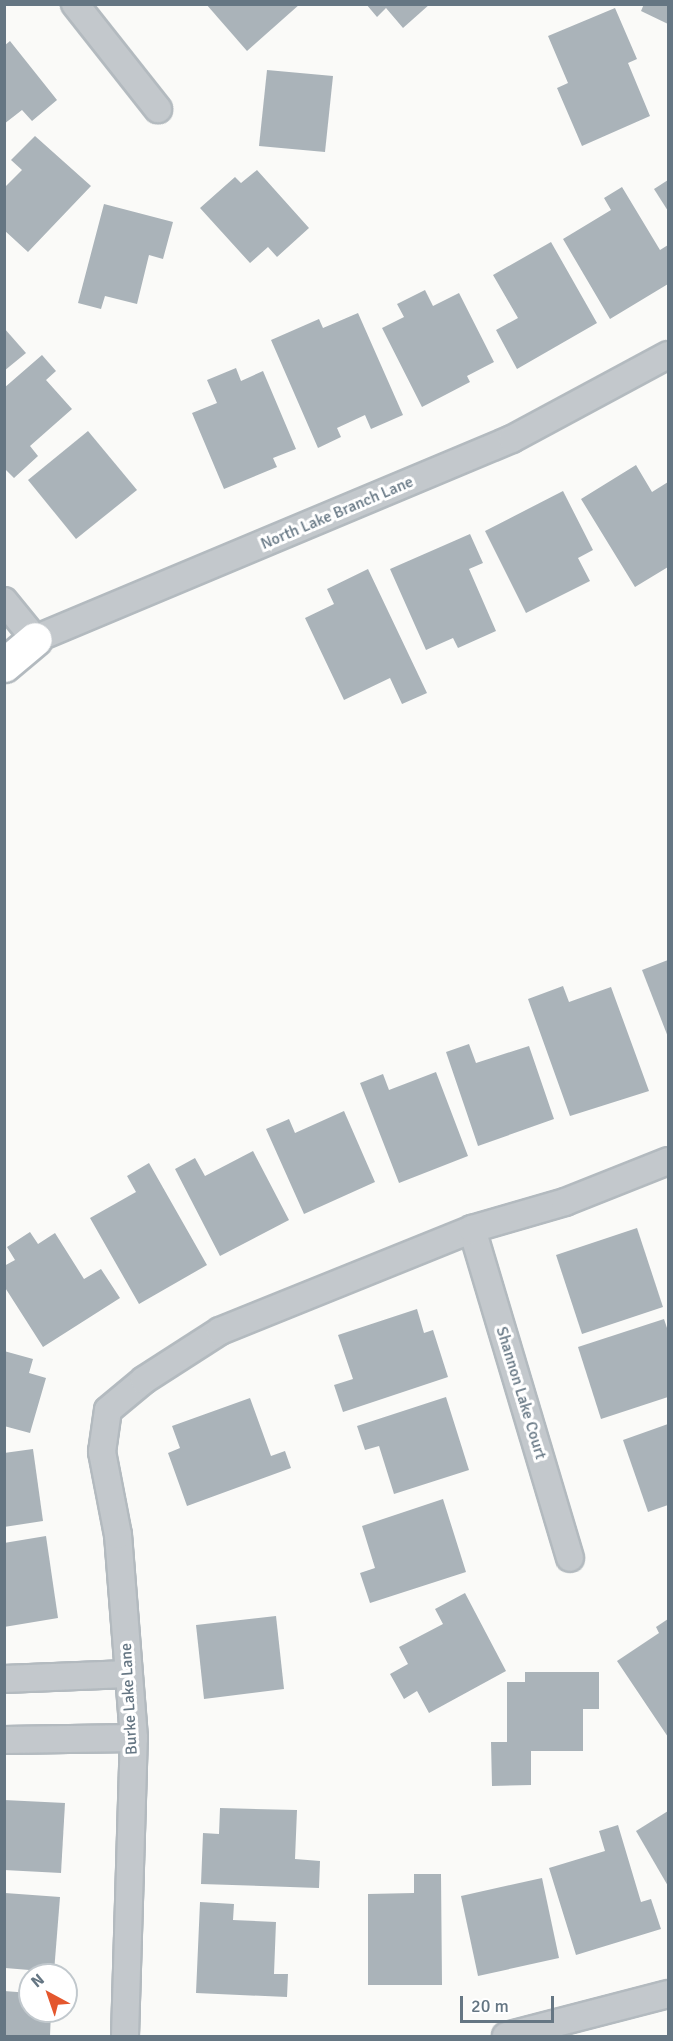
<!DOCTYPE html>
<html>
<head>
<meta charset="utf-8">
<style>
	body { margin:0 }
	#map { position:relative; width:673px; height:2041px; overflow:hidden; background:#fafaf8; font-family:Signika,sans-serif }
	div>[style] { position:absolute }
	.building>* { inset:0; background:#aab3b9 }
	.roads { filter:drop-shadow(2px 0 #b3babf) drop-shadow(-2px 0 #b3babf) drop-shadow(0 2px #b3babf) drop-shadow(0 -2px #b3babf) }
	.street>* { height:26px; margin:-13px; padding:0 13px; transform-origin:13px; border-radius:13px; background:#c3c8cc }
	.secondary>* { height:33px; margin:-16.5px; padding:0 16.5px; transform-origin:16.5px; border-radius:16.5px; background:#fff }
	span { translate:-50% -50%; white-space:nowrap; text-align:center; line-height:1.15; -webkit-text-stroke:6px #fff; paint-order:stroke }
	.street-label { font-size:16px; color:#657683 }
	.frame { position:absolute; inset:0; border:6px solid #657683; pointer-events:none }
	.north { position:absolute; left:18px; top:1963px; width:60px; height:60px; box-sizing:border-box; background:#fff; border:2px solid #c1c8cd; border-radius:50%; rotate:320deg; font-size:16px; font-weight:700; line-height:24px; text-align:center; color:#657683 }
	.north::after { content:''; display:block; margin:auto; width:21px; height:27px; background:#e4572e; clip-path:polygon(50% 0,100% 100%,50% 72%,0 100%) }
	.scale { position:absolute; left:460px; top:1996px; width:94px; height:27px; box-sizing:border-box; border:3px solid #657683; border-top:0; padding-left:8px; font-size:18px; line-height:21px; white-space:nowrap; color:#657683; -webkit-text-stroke:4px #fff; paint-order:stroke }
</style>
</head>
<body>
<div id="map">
	<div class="building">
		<i style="clip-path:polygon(206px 4px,300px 4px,247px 51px)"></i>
		<i style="clip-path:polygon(366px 4px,430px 4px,403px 28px,386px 8px,377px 17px)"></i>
		<i style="clip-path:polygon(644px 4px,668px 4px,668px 24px,641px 11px)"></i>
		<i style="clip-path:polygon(615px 8px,637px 59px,628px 63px,650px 116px,582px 146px,557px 88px,568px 83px,548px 36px)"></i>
		<i style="clip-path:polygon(10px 41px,57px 100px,32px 121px,22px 110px,4px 124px,4px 46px)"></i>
		<i style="clip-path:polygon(267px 70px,333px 76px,325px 152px,259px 146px)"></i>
		<i style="clip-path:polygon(35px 136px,91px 186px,28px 252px,4px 230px,4px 188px,22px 170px,11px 160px)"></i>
		<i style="clip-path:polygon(257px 170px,309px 228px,277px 257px,268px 247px,250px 263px,200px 208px,235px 177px,241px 183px)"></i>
		<i style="clip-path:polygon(668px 180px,668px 211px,654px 189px)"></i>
		<i style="clip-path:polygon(622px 187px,660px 250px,668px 245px,668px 284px,610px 319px,563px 239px,611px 210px,604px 198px)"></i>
		<i style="clip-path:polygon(104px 204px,173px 222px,163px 259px,149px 255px,137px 304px,105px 296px,101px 309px,78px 303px)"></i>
		<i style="clip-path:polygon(551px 242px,597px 323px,517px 369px,496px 330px,518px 318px,493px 275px)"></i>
		<i style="clip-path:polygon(425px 290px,433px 306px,459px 293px,494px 362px,467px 376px,470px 382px,422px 407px,382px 328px,404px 317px,397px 304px)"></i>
		<i style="clip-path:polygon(358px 313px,403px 415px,371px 429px,365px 415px,337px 428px,341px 437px,318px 448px,271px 340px,319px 319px,323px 328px)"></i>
		<i style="clip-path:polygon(4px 328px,26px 353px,4px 371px)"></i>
		<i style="clip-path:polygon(42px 355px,56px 371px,46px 380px,72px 409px,30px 446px,38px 456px,14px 478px,4px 468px,4px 388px)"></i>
		<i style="clip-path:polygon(236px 368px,241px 381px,263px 371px,296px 449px,273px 458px,277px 467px,224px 489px,192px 413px,217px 403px,207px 380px)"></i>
		<i style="clip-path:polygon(88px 431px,137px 490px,76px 539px,28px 480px)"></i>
		<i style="clip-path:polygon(636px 465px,652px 492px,668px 482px,668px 567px,635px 587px,581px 499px)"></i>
		<i style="clip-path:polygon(563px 491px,593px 550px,578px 558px,590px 581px,526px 613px,485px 531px)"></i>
		<i style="clip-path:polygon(470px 534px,483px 563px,469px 569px,496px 631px,458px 648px,453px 638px,426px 650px,390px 569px)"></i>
		<i style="clip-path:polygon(368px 569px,427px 693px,402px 704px,390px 678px,344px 700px,305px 618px,334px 604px,327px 589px)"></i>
		<i style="clip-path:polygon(668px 960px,668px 1037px,642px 970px)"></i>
		<i style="clip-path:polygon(563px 986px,569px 1002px,611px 987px,649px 1091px,570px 1116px,528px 999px)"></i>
		<i style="clip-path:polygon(469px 1044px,476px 1063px,529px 1046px,554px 1119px,478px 1146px,446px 1052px)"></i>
		<i style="clip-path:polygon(436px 1072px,468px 1156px,399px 1183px,360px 1083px,383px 1074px,389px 1090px)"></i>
		<i style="clip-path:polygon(344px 1111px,375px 1182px,304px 1214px,266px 1129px,289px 1119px,295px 1133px)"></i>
		<i style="clip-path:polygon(253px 1151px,289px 1220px,220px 1256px,175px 1169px,195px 1158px,205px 1176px)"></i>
		<i style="clip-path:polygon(149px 1163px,207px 1265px,139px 1304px,90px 1218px,136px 1192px,127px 1176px)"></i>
		<i style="clip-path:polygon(637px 1228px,663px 1307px,582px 1334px,556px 1255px)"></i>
		<i style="clip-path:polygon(30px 1232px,38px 1244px,55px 1233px,84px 1279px,101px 1269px,120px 1298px,43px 1347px,4px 1286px,4px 1266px,15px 1260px,7px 1247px)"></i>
		<i style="clip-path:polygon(417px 1309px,424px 1333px,433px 1330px,448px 1377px,343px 1412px,334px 1385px,353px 1379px,338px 1335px)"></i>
		<i style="clip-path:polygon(664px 1319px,668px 1331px,668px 1397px,601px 1419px,578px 1347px)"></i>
		<i style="clip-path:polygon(4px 1351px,33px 1359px,29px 1373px,46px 1378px,30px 1433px,4px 1426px)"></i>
		<i style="clip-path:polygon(446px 1397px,469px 1470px,394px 1494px,379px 1446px,365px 1450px,357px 1426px)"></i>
		<i style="clip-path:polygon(250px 1398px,271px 1456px,285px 1451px,291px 1468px,187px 1506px,168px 1453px,180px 1448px,172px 1426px)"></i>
		<i style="clip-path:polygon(668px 1424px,668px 1505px,648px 1512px,623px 1440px)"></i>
		<i style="clip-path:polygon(33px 1449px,43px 1521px,4px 1527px,4px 1453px)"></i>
		<i style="clip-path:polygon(443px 1499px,466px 1572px,370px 1603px,360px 1573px,375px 1568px,362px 1526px)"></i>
		<i style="clip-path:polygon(46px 1536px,58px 1618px,4px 1627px,4px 1543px)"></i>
		<i style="clip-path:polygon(465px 1593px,506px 1671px,429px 1713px,417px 1691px,404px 1699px,390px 1674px,408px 1664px,399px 1647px,443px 1624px,435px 1609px)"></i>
		<i style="clip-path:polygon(276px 1616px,284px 1689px,204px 1699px,196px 1625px)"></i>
		<i style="clip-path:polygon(668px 1619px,668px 1737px,617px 1661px,659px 1633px,656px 1627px)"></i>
		<i style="clip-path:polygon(525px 1672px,599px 1672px,599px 1709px,583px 1709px,583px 1751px,531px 1751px,531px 1785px,492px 1786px,491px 1742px,507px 1742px,507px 1682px,525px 1682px)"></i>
		<i style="clip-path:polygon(4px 1800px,65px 1803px,61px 1873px,4px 1870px)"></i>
		<i style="clip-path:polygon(220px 1808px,297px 1810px,295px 1859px,320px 1861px,319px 1888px,201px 1884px,203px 1833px,219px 1834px)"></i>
		<i style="clip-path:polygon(668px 1811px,668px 1886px,636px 1831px)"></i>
		<i style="clip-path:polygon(618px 1825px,641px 1902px,651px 1899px,661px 1929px,576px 1955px,549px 1868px,605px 1851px,599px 1831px)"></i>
		<i style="clip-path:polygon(414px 1874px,441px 1874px,442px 1985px,368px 1985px,368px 1894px,414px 1893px)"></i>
		<i style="clip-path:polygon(542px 1878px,559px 1958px,478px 1976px,461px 1896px)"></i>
		<i style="clip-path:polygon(5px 1893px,60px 1897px,54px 1972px,5px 1968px)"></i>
		<i style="clip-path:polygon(200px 1902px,234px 1904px,233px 1920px,276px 1922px,274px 1974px,288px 1974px,287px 1997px,196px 1993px)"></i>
		<i style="clip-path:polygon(4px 1991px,30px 1993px,30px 2011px,51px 2011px,50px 2036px,4px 2036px)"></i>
	</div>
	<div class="roads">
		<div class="street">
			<i style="left:75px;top:4px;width:134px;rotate:51.7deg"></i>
			<i style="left:4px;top:601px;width:49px;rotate:50.8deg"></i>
			<i style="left:35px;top:639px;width:517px;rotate:-22.75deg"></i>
			<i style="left:512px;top:439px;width:177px;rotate:-28.3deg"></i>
			<i style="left:472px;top:1229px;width:343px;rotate:73.4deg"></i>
			<i style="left:4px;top:1679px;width:124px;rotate:-2.3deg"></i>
			<i style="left:4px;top:1740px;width:130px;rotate:-0.9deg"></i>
			<i style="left:125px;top:2036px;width:298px;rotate:-88.3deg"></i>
			<i style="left:134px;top:1738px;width:204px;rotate:-94.5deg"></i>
			<i style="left:118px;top:1535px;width:85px;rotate:-100.9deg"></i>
			<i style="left:102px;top:1452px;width:42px;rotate:-81.9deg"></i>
			<i style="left:108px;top:1410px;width:47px;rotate:-39.8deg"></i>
			<i style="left:144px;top:1380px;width:90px;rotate:-32.8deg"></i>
			<i style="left:220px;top:1331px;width:272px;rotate:-22deg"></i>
			<i style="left:472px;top:1229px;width:97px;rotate:-16.2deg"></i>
			<i style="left:565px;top:1202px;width:111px;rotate:-21.7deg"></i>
			<i style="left:506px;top:2036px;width:167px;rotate:-14.5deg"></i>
		</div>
		<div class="secondary">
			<i style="left:4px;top:665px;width:40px;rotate:-40deg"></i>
		</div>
	</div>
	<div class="street-label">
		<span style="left:337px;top:513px;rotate:-23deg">North Lake Branch Lane</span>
		<span style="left:521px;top:1393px;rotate:73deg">Shannon Lake Court</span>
		<span style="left:129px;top:1699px;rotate:-93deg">Burke Lake Lane</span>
	</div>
	<div class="frame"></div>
	<div class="north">N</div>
	<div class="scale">20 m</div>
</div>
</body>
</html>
